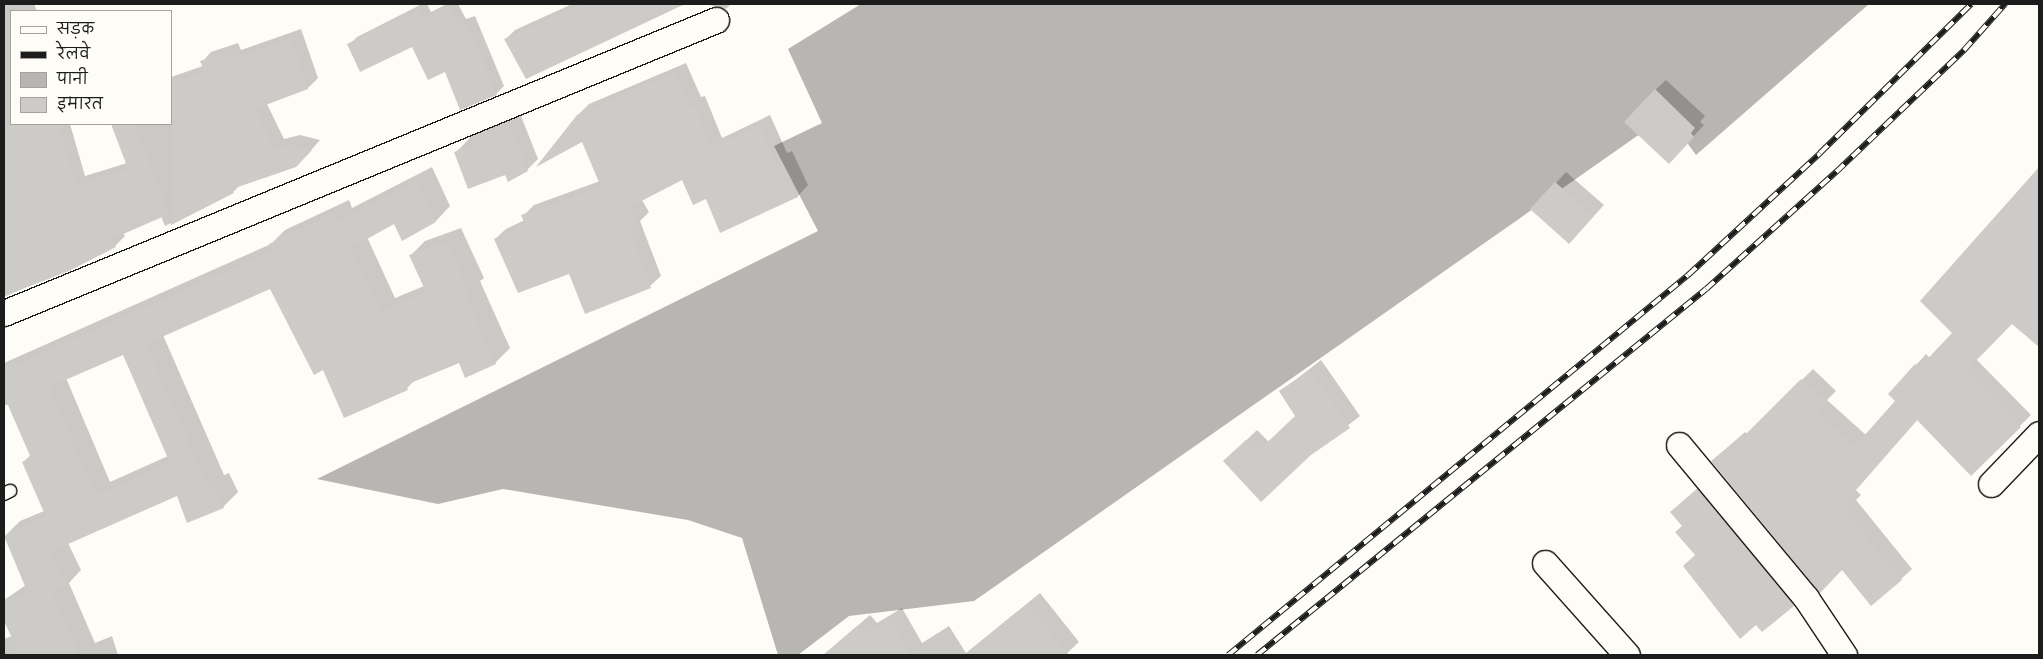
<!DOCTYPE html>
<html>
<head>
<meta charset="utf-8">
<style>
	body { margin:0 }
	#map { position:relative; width:2043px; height:659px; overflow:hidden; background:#fdfcf7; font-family:"Architects Daughter","Playpen Sans Deva",sans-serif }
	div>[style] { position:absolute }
	.water>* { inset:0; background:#b7b6b2 }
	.shadow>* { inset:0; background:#0003 }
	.building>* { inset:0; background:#cccbc8 }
	.roads { filter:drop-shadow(1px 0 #1c1c1c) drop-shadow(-1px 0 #1c1c1c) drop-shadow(0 1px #1c1c1c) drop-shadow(0 -1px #1c1c1c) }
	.lane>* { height:12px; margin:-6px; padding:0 6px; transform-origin:6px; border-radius:6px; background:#fdfcf7 }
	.street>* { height:25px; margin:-12.5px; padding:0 12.5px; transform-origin:12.5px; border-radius:12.5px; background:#fdfcf7 }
	.rail>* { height:5.5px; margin-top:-2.75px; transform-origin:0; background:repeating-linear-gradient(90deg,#fdfcf7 0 11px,#1c1c1c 0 22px); box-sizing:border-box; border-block:1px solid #1c1c1c }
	span { translate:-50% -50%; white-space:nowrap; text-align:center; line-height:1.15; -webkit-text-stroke:4.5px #fdfcf7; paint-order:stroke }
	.frame { position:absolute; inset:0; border:5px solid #1c1c1c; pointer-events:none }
	.legend { position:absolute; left:10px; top:10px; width:162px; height:115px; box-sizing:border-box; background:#fdfcf7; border:1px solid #a3a29f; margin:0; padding:6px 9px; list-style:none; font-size:15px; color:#1c1c1c }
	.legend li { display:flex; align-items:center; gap:10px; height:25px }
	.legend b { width:25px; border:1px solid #a3a29f }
</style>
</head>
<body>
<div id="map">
	<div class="water">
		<i style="clip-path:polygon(861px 4px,1869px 4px,1696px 155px,1667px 115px,974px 601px,849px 616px,798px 655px,778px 655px,742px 538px,688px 520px,503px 489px,438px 504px,317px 479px,818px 231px,774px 146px,822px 123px,788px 49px)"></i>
	</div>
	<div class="shadow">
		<i style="clip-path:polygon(4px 4px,34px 4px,37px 11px,11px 11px,11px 124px,70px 124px,85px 176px,127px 163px,112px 124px,171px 124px,171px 77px,203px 66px,202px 62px,211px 52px,238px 43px,241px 50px,301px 29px,318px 78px,308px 88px,267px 104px,284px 139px,300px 135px,320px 140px,306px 156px,240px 185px,233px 192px,165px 226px,161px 216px,123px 233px,125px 236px,115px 246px,4px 297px)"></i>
		<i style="clip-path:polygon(422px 4px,427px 4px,431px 12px,447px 4px,458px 4px,466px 19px,475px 16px,504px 86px,496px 94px,446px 71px,413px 45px,349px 45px,357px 37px)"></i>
		<i style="clip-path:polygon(572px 4px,682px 4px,526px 77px,506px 39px,515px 30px)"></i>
		<i style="clip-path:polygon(705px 4px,731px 4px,726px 9px)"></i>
		<i style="clip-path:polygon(686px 63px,701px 97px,705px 96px,722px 138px,770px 115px,787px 153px,792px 151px,808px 185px,798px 196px,721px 231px,706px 198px,682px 178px,642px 200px,649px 212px,640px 221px,661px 276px,650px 286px,569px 272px,495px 239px,506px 229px,525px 220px,523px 216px,534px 205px,600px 181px,578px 115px,589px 104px)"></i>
		<i style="clip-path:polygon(1666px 80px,1705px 116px,1700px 122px,1704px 125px,1680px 151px,1655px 90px)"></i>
		<i style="clip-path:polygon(519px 111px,538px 159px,527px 170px,506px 174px,456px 152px,482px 126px)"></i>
		<i style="clip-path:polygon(evenodd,432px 167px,450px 206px,436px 221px,402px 239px,394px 222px,367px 237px,395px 298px,424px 286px,410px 256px,425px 241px,461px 228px,484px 278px,480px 281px,510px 348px,495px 363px,459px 362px,416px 379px,407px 388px,345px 417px,324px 368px,271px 288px,163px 335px,224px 475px,229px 473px,238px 492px,223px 507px,177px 495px,68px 543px,81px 570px,69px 583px,95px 643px,112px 636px,118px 655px,4px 655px,4px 639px,12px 636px,4px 618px,4px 600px,26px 585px,5px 536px,20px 521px,44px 511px,23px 462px,31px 455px,9px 404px,4px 406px,4px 363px,271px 244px,285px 230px,349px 200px,352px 208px,432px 167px,124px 353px,168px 456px,110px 482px,66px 378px,124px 353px)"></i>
		<i style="clip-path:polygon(2039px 168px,2039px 345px,2012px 322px,1976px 359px,2031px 415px,1971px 474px,1918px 419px,1856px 490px,1861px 495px,1856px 500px,1912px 569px,1901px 579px,1843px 568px,1712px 461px,1745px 432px,1747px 434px,1813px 369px,1836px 391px,1827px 400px,1866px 435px,1897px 401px,1916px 365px,1926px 354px,1930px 358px,1954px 333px,1922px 301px)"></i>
		<i style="clip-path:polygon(1566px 172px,1604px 205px,1569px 243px,1532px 209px)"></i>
		<i style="clip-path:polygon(1321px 360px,1360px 416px,1311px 454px,1261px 500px,1235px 451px,1257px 430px,1269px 442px,1297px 415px,1280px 392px)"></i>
		<i style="clip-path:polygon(1708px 479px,1804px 595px,1793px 605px,1696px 554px,1683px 526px,1671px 512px)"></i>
		<i style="clip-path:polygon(1040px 593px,1079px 642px,1065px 655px,823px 655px,870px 615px,877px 623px,902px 608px,922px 643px,949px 626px,966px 653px)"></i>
	</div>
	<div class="building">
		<i style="clip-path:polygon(581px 4px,685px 4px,526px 79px,504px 39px)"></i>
		<i style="clip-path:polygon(448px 6px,458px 26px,467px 23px,497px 95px,460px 110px,445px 72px,428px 80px,412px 47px,360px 72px,347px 44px,418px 9px,423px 19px)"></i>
		<i style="clip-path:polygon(291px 38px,308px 89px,255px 109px,274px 149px,289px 144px,312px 150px,296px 167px,232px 189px,234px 193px,171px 225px,171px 84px,204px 71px,200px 61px,228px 52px,231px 59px)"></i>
		<i style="clip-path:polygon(676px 72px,690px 107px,695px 106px,711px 148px,759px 125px,776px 163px,781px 161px,798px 197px,720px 233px,706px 199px,693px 205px,682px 180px,630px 207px,639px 224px,629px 229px,651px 288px,585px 314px,569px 274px,518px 293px,494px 239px,525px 224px,521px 215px,601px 187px,582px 142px,536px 167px,577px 115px)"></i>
		<i style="clip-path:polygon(1655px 89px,1695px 128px,1691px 133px,1694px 137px,1669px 164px,1624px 122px)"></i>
		<i style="clip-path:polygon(508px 121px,528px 171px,508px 182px,505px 175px,468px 189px,454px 152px,473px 145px,470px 137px)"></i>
		<i style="clip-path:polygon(4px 124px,58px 124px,76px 185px,128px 169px,111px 124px,134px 124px,169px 214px,112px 239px,116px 247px,69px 271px,4px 296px)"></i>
		<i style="clip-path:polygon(2039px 167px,2039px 347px,2012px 324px,1966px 371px,2021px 427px,1971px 476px,1917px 420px,1846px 501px,1851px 507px,1846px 512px,1902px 580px,1871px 606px,1842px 570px,1820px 593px,1711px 461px,1734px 442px,1736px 444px,1801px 379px,1826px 402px,1817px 412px,1855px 446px,1895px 401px,1888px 394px,1915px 364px,1919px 368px,1952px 333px,1920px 301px)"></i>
		<i style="clip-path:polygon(evenodd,417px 180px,436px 222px,402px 241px,394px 224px,351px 248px,381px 312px,426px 292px,409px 255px,446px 242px,470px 293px,465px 295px,496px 364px,465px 378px,459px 363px,406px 385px,408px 390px,344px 418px,323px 370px,314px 375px,270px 289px,146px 344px,209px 489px,215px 487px,224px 508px,187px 523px,177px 496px,50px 552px,67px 586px,52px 593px,79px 655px,20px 655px,4px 621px,4px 603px,27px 591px,4px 536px,46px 517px,22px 462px,31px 458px,4px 396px,4px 370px,272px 251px,269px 244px,334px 213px,338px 221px,417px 180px,123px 355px,170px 463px,96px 495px,49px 387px,123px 355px)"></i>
		<i style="clip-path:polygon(1555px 182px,1594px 216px,1569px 244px,1530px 209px)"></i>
		<i style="clip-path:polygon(1310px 370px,1350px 428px,1311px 455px,1261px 502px,1223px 461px,1246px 440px,1257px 452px,1295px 416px,1279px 391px)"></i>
		<i style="clip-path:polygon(1697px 489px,1794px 606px,1762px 632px,1756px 625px,1740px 639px,1683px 566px,1695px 555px,1675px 532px,1682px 526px,1670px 512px)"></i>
		<i style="clip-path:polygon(1027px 604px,1069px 655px,965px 655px)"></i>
		<i style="clip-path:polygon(889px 619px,910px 655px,824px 655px,857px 626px,864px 634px)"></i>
	</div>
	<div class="roads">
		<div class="lane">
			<i style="left:4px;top:494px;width:7px;rotate:-27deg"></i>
		</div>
		<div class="street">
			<i style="left:4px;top:313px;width:770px;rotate:-22.37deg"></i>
			<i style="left:1679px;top:445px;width:199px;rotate:50.3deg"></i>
			<i style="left:1806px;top:598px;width:69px;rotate:56.3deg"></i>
			<i style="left:1991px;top:484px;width:69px;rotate:-46.2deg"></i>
			<i style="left:1545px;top:563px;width:123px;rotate:48.3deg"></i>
		</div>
	</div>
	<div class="rail">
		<i style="left:1228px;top:655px;width:597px;rotate:-39.56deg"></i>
		<i style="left:1688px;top:275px;width:180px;rotate:-42.7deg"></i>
		<i style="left:1820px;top:153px;width:212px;rotate:-44.6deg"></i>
		<i style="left:1257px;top:655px;width:579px;rotate:-39.19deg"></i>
		<i style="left:1706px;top:289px;width:175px;rotate:-42deg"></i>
		<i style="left:1836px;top:172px;width:177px;rotate:-43.6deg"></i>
		<i style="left:1964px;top:50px;width:62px;rotate:-48.3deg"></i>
	</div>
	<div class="frame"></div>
	<ul class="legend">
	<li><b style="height:6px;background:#fdfcf7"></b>सड़क</li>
	<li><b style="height:6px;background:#1c1c1c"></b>रेलवे</li>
	<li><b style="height:14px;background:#b7b6b2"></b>पानी</li>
	<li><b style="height:14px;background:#cccbc8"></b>इमारत</li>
	</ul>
</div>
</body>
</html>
